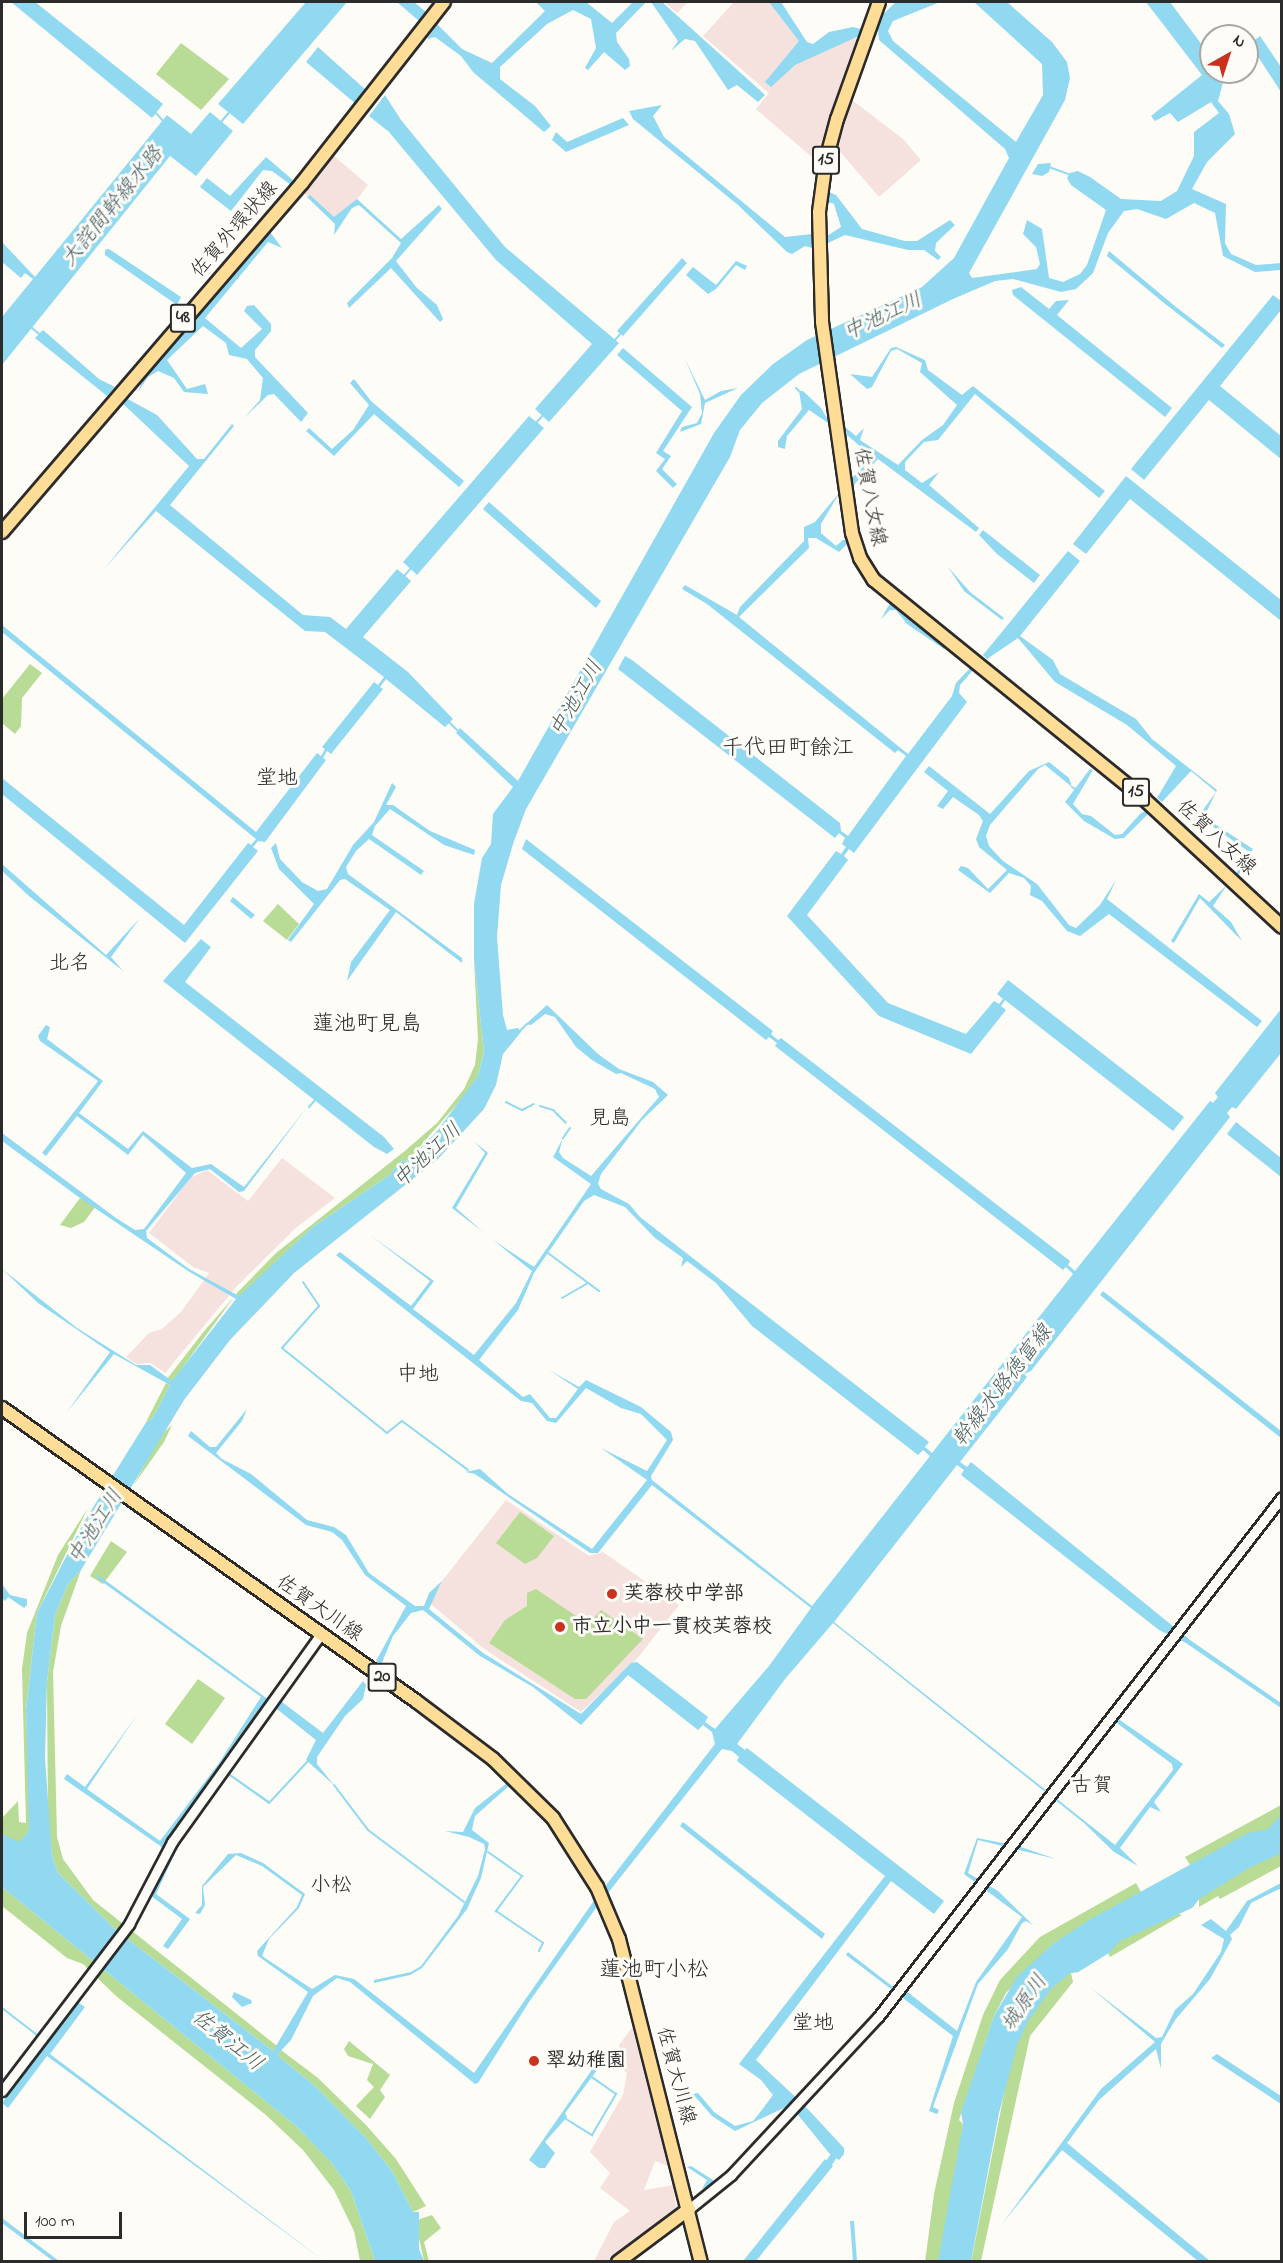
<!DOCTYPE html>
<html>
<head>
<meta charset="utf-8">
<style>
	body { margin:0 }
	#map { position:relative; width:1283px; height:2263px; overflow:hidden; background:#fdfcf7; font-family:"Indie Flower","Klee One",sans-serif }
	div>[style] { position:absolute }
	.built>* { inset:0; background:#f5e2de }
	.green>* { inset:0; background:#b8db95 }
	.water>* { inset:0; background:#90d9f1 }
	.stream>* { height:2px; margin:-1px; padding:0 1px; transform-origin:1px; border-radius:1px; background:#90d9f1 }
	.canal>* { height:7px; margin:-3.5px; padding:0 3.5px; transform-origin:3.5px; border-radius:3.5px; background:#90d9f1 }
	.roads { filter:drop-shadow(2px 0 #2b2b2b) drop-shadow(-2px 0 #2b2b2b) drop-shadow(0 2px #2b2b2b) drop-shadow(0 -2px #2b2b2b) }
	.minor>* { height:9px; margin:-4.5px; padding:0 4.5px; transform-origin:4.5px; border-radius:4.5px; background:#fdfcf7 }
	.major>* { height:12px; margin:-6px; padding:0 6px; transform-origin:6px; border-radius:6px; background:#ffdd96 }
	.dots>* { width:16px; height:16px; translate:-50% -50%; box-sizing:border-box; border:3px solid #fdfcf7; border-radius:50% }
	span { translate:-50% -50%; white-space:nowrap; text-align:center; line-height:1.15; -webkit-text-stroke:6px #fdfcf7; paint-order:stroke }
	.shield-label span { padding:2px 4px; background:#fdfcf7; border:2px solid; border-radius:4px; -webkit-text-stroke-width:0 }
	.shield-label { font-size:18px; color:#2b2b2b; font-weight:700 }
	.street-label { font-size:20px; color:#2b2b2b }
	.poi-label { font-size:20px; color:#2b2b2b; font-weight:700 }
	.left { translate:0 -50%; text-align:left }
	.water-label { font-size:21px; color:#495f66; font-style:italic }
	.neighbourhood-label { font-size:21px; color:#2b2b2b }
	.quarter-label { font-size:22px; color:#2b2b2b }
	.frame { position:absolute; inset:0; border:3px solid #2b2b2b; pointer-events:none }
	.north { position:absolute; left:1199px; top:24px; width:60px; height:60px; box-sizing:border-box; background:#fdfcf7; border:2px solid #a9a8a5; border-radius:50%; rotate:39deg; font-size:16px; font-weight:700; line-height:24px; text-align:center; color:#2b2b2b }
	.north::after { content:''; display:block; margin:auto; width:21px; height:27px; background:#c8321e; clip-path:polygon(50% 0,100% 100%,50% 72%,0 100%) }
	.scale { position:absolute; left:24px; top:2212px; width:98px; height:27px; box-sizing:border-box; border:3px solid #2b2b2b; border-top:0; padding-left:8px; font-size:18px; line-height:21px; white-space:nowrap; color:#2b2b2b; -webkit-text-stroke:4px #fdfcf7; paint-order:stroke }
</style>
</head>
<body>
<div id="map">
	<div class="built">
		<i style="clip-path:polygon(664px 2px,688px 2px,677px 13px)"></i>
		<i style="clip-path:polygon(734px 2px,773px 2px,811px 52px,835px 35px,859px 39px,820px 164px,756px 109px,769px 93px,703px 36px)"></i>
		<i style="clip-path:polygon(852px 100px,903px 139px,921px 160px,879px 197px,836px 147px)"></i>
		<i style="clip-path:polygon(334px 156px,368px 185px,338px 224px,303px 192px)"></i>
		<i style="clip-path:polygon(282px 1158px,335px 1198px,297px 1227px,237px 1286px,165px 1373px,151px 1363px,136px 1364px,126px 1357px,149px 1333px,162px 1329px,181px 1312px,209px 1273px,193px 1267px,149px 1233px,190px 1178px,207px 1170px,248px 1201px)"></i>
		<i style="clip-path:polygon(506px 1500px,589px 1556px,603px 1552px,679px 1605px,636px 1660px,581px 1712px,483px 1648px,431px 1604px,442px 1581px)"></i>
		<i style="clip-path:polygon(634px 2025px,668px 2166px,655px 2161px,644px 2190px,673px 2185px,676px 2207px,655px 2231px,614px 2261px,594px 2261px,614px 2222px,630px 2211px,600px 2188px,610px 2173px,590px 2152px,623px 2095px,627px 2073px,615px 2063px,620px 2054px,619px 2045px)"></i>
	</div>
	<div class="green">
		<i style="clip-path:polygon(181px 43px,229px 79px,201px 110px,156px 74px)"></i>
		<i style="clip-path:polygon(30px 664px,42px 673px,22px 698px,21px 726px,15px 734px,2px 723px,2px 699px)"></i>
		<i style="clip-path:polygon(278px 904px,299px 924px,287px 940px,263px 921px)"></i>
		<i style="clip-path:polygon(474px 960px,484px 1052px,478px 1076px,465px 1095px,408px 1160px,399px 1162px,391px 1174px,313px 1227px,239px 1297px,236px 1294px,276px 1253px,406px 1150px,437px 1123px,464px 1089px,475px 1065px,478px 1039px)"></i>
		<i style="clip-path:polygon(80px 1198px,96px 1206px,84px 1222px,71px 1228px,60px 1225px)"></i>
		<i style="clip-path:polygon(234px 1297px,172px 1382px,167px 1379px,205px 1330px)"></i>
		<i style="clip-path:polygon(166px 1383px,170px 1385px,154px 1416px,145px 1424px)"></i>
		<i style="clip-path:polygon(172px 1425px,164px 1442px,133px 1486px,161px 1435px)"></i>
		<i style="clip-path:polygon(88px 1508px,37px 1613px,26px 1709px,30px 1817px,29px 1831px,19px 1843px,2px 1834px,2px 1818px,18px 1801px,19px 1822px,26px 1823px,22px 1669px,27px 1633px,58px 1555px)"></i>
		<i style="clip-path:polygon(520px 1512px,554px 1536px,537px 1558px,525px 1564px,496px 1543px)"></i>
		<i style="clip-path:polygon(111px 1541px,127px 1552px,103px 1584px,90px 1576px)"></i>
		<i style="clip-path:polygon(81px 1570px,61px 1626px,53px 1672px,57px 1837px,63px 1859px,93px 1900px,277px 2046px,273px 2051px,116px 1930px,58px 1873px,52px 1856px,48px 1815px,47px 1682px,55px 1615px,68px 1584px)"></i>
		<i style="clip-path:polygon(536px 1589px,588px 1624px,601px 1610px,643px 1639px,586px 1699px,575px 1699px,489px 1643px,505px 1620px,527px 1606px,527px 1593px)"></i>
		<i style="clip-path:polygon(198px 1679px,225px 1698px,192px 1744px,165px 1724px)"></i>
		<i style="clip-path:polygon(1281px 1805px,1281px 1824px,1170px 1876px,1190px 1865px,1185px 1857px)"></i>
		<i style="clip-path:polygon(1281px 1849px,1281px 1866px,1220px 1899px,1218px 1896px,1199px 1907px,1199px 1899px,1192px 1908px,1174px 1913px,1182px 1915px,1110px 1957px,1108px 1953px,1078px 1972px,1071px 1973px,1073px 1982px,1030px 2036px,981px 2261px,971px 2262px,1014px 2043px,1050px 1979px)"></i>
		<i style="clip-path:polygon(1136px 1883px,1141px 1892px,1054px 1943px,1006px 1993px,994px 2016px,959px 2120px,963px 2124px,947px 2261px,925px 2262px,934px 2194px,954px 2103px,983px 2015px,1000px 1980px,1040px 1937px)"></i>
		<i style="clip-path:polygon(2px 1887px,296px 2126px,331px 2162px,351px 2191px,375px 2261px,360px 2261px,354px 2231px,334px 2190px,303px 2150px,266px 2115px,116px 1996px,83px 1964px,67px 1958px,2px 1906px)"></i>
		<i style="clip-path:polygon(349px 2041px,390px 2075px,380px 2090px,385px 2097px,370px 2119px,356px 2106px,374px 2087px,367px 2080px,373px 2064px,348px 2056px,344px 2049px)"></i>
		<i style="clip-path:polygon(281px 2050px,318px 2078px,366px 2125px,396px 2159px,426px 2206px,413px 2212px,392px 2171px,366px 2138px,315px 2086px,277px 2055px)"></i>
		<i style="clip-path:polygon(432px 2215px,441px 2228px,424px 2242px,429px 2261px,424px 2261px,416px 2225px,420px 2219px)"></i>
	</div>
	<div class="water">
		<i style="clip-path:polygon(11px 2px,35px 2px,163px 104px,152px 118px)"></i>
		<i style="clip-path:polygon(306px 2px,347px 2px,243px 124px,218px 104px)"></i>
		<i style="clip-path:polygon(397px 2px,414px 2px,426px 12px,419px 21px)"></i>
		<i style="clip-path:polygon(536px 2px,586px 2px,612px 23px,633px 2px,646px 2px,616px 33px,617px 42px,629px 59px,630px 66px,625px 70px,604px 52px,588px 70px,585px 68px,596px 48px,591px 19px,573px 10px,547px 24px,500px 67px,500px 79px,535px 106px,551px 126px,544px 132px,473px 72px,461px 56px,435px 37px,427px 39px,437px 24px,462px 49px,492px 63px,545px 11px)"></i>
		<i style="clip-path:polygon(651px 2px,662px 2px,765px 95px,758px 102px,737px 85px,728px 90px,695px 41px,685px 39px,671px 51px,678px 41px)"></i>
		<i style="clip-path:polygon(769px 2px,781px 2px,807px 42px,813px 44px,829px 32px,853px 27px,861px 29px,859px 36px,795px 65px,771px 87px,765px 82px,799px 41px)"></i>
		<i style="clip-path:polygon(evenodd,896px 2px,940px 2px,893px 21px,888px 31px,893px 41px,1016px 142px,1043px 95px,1042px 64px,974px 2px,1007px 2px,1052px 42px,1067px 62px,1070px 78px,1065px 100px,969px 273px,972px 278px,1037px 269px,1040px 264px,1036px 247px,1023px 234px,1027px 220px,1042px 229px,1049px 278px,1063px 282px,1080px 274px,1087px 265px,1106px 210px,1071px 185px,1067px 178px,1070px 173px,1078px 171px,1090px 177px,1121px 199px,1161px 201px,1177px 191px,1194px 156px,1194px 132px,1219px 113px,1211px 102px,1178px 122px,1170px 113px,1155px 121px,1151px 116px,1202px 75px,1146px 2px,1170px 2px,1211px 57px,1211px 72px,1225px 75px,1218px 101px,1229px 114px,1235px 134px,1207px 162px,1192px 189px,1226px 204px,1225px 243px,1231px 254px,1256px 265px,1281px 263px,1281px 270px,1255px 272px,1223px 256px,1215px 213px,1194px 203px,1166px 219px,1137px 209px,1124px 211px,1108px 233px,1093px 273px,1076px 289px,1061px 292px,1013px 279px,995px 281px,953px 299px,799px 374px,762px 403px,740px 430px,730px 457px,526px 809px,514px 841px,501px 885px,497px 937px,503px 1015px,507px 1030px,518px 1028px,521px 1032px,503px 1054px,496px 1085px,484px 1109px,438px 1159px,294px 1273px,230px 1340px,184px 1400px,81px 1570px,68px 1584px,55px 1615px,47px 1682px,45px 1758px,52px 1856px,58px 1873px,116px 1930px,273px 2051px,308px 1992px,258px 1956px,257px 1951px,297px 1907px,302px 1895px,262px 1866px,236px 1855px,203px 1887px,205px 1905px,200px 1914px,195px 1913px,202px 1905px,202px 1886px,228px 1854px,241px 1853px,263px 1863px,305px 1894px,299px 1908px,269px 1939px,262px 1956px,312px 1989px,335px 1975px,354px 1979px,474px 2073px,593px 1902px,715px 1744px,712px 1732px,703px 1725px,698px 1730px,628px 1675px,581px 1725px,533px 1687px,480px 1656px,423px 1610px,411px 1613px,393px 1636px,381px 1665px,376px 1661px,406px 1606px,365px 1575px,342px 1540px,332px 1532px,306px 1525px,188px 1436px,191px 1431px,210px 1447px,216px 1447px,247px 1409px,242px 1421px,216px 1453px,222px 1459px,251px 1474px,307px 1520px,334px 1527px,346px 1535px,369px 1573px,415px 1606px,424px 1606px,429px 1593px,442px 1581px,429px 1609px,483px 1653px,581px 1714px,631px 1663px,637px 1662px,708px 1717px,705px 1722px,715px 1729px,769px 1666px,811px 1608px,652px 1485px,598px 1553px,590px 1553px,475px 1474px,465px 1472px,480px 1469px,508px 1494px,592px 1549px,647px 1480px,601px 1448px,647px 1471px,667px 1440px,641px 1414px,621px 1408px,586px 1388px,556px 1423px,547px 1421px,532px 1403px,521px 1401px,336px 1255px,340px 1252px,411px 1306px,430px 1281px,370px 1235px,434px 1281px,413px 1309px,474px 1355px,516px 1303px,532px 1271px,493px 1240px,534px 1267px,591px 1184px,553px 1157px,563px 1138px,559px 1152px,563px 1158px,591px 1176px,659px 1097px,655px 1089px,621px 1073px,616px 1074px,592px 1060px,576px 1047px,555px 1017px,545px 1014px,531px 1025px,526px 1024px,547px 1005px,598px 1054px,619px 1069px,653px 1082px,668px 1095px,642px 1120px,601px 1174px,598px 1184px,601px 1189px,629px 1204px,640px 1217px,929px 1442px,925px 1447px,932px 1453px,1073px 1274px,1066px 1267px,1063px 1270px,775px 1046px,777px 1043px,769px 1037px,766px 1040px,522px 849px,526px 839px,773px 1031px,771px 1034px,778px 1040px,781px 1038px,1070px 1261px,1068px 1265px,1075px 1271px,1210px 1101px,1213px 1103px,1218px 1097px,1215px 1093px,1281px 1009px,1281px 1053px,1236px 1109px,1232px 1107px,1227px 1113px,1230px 1117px,1031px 1371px,1024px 1374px,1027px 1377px,960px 1462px,967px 1467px,971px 1462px,1190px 1640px,1281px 1703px,1281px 1708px,1186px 1643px,1159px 1630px,961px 1475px,964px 1470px,957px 1465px,834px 1622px,1115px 1845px,1173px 1770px,1172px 1764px,1114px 1721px,1117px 1718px,1183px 1764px,1154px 1802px,1161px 1812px,1150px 1807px,1120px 1848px,1138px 1866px,1114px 1852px,1084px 1823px,833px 1623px,785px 1679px,737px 1744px,745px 1750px,747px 1748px,944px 1901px,934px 1914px,891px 1881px,756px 2060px,804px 2105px,844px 2148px,844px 2154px,839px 2160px,829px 2153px,790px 2105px,735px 2131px,712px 2116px,693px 2094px,698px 2093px,714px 2112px,735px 2126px,753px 2121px,761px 2111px,773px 2095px,761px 2080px,739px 2064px,885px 1876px,737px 1761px,739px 1757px,732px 1751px,722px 1749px,596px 1908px,529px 2002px,478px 2083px,475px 2084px,350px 1982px,337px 1978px,313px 1996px,291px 2040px,277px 2055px,315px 2086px,366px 2138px,392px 2171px,413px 2212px,419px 2212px,419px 2249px,424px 2261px,375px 2261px,351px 2191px,331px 2162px,296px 2126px,2px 1887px,2px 1834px,19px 1842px,29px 1831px,26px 1709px,37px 1613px,84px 1522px,145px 1424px,154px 1416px,170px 1385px,114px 1354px,67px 1412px,110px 1352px,38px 1303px,2px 1269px,77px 1328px,136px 1365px,150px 1365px,172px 1381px,236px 1299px,188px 1271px,80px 1198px,2px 1141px,2px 1133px,116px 1218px,135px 1230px,144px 1229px,186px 1173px,143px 1135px,128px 1155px,77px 1116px,46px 1156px,42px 1153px,98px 1081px,40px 1041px,38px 1036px,46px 1025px,50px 1027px,47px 1039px,103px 1081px,79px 1113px,128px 1149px,143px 1131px,192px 1168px,211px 1164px,244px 1187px,308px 1106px,244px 1191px,239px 1192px,210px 1169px,195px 1173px,146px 1231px,147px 1238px,189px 1269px,239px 1296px,313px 1227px,391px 1174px,399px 1162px,409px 1160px,437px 1131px,478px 1076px,484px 1052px,474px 960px,474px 904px,482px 858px,491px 844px,493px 814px,513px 787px,456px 733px,460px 728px,518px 781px,714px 433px,741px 395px,773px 364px,807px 340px,922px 287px,954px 258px,1009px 158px,1005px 149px,879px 40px,877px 20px,896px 2px,594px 1195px,625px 1207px,655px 1238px,683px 1258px,681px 1267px,687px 1261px,716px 1283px,752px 1326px,918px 1455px,923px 1450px,930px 1456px,812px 1606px,652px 1480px,651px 1476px,673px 1440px,671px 1432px,641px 1407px,586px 1380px,579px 1387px,549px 1370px,578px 1389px,556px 1418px,550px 1418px,530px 1394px,523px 1397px,479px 1360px,518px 1310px,534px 1273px,584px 1201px,594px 1195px)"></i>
		<i style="clip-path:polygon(1260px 36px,1281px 67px,1281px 92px,1257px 55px,1247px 62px,1247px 46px)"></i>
		<i style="clip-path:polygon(318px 47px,367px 91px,356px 104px,306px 62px)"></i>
		<i style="clip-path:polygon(385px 95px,401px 120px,505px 247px,619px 343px,549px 422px,535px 409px,592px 344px,496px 260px,389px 132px,369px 116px)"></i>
		<i style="clip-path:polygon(662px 105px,653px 116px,664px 137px,785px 237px,812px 234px,812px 248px,805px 246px,792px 254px,787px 252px,738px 205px,633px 119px,629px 111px)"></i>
		<i style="clip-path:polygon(210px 112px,233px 131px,196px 176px,170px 156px,2px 365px,2px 317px,33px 279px,25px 273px,21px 278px,2px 262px,2px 242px,35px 277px,167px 115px,191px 134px)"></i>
		<i style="clip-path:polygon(623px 118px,629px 125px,566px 152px,552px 140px,556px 132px,567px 142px)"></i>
		<i style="clip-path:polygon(266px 157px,294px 181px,291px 185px,272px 171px,263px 170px,231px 211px,200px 187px,207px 178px,230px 196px)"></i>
		<i style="clip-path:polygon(1051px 163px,1049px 172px,1042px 176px,1032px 174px,1038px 164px)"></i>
		<i style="clip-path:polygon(829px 192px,836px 195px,862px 229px,905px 241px,917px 241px,950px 220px,955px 225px,936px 243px,935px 251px,941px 257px,938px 260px,924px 250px,908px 250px,845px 235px,826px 244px,827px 236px,841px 227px,834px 204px,828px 202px)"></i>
		<i style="clip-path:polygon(310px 195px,334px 217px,357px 199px,401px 239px,439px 205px,442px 209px,396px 261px,416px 287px,437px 305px,443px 319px,440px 322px,391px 268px,349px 308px,347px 303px,392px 258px,401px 243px,359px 205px,352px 208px,334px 235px,335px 224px,307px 197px)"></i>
		<i style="clip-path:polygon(270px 232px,282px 248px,268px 242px,205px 318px,241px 348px,262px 329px,244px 311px,247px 306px,254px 305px,271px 324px,271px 331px,255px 350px,255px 357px,308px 413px,301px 422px,274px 394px,268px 395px,244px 418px,260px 400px,263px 378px,247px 359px,229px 355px,226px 343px,203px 326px,167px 360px,187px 389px,205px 384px,208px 394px,184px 392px,174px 378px,158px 371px,148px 377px,138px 392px,143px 379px)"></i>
		<i style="clip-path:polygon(109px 249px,181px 297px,177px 305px,105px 255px,105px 250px)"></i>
		<i style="clip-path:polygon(1109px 251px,1176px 307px,1225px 345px,1222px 348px,1164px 303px,1107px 256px)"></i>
		<i style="clip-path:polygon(682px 258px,687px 263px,623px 336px,617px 331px)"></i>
		<i style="clip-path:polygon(736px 261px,747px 266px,745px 270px,736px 265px,716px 289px,708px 294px,686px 275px,693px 267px,716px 285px)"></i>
		<i style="clip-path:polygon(1021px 287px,1049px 309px,1056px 301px,1069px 300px,1057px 315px,1172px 408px,1165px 417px,1013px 295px,1012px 290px)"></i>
		<i style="clip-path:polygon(1273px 295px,1281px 301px,1281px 310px,1220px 386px,1281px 436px,1281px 459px,1209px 400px,1144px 480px,1131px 469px)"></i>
		<i style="clip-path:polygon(43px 330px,99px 379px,115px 387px,107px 396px,35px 338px)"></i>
		<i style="clip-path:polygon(896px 347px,925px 360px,928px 370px,962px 395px,973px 386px,1105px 491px,1099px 498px,975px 394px,938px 440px,924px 442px,905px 462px,905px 470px,922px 483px,939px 472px,929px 485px,979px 528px,976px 532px,878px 459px,852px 487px,852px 478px,870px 459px,869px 454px,847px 435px,845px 427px,856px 436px,864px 428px,860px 440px,898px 465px,922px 440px,943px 425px,957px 405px,920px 372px,922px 363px,897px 349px,891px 351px,872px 387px,867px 389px,850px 374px,872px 377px,891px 348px)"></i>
		<i style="clip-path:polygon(623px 348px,692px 407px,663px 451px,671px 456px,662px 469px,677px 484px,673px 488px,656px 471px,665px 459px,656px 453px,682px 411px,617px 355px)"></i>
		<i style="clip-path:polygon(685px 359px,705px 400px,721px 391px,738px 388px,705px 403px,701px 424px,680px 432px,682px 427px,697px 423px,702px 413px,700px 394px)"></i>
		<i style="clip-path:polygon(354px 379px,371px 401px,464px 481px,459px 487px,374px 414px,334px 456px,306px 431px,309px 428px,332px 449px,353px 430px,369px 405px,350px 383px)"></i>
		<i style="clip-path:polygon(799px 391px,803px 391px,821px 408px,831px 425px,809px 410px,787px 436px,785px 449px,778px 447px,778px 441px,802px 409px)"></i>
		<i style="clip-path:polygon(124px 397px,157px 415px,197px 459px,204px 459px,232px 424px,234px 426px,170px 505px,303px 615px,330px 617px,346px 629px,397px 569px,411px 581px,363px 637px,408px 672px,453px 719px,445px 727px,386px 679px,380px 687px,383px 689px,331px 754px,327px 751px,323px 758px,326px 760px,265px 842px,258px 841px,253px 847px,258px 851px,185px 943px,2px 794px,2px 778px,184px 925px,248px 843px,251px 845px,256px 839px,2px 632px,2px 625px,256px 832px,317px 753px,321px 756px,325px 749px,322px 747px,374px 682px,378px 685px,384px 677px,325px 632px,305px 631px,156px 511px,104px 569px,189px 466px,120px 401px)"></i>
		<i style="clip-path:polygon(529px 416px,544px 428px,417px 575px,403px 562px)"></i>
		<i style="clip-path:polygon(1126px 476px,1281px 600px,1281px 621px,1130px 499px,1086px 554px,1073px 544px)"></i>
		<i style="clip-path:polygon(840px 492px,821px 524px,821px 533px,836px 546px,843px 540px,848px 540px,847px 544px,839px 552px,816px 538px,808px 538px,809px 548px,739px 617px,908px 754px,952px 696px,956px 683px,972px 666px,975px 668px,960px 685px,959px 693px,967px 702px,854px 853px,849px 849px,844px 856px,848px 860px,807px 915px,888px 1003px,966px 1034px,994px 1001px,999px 1004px,1003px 999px,997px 994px,1008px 980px,1184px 1117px,1173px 1131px,1005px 1000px,1001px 1006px,1006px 1010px,971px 1054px,879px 1016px,787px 916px,836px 851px,841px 854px,846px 847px,842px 844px,845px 838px,839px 833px,835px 838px,618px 669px,625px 656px,632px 660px,840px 823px,841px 831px,848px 836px,906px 756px,898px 750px,895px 753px,707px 604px,682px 589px,685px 585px,737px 615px,740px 607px,804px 541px,804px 527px,815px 522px)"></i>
		<i style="clip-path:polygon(489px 502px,601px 601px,596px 608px,483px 509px)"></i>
		<i style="clip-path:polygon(983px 530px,1040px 575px,1034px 583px,997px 554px,979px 535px)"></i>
		<i style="clip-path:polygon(1068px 551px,1080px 561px,1020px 636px,1053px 660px,1060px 674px,1136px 719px,1152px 739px,1217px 790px,1204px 817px,1253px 849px,1238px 876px,1236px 874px,1248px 851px,1202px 819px,1200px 814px,1216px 792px,1191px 771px,1162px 802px,1157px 798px,1176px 766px,1127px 725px,1055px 682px,1018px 638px,987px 659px,983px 655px)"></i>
		<i style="clip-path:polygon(948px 567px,970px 592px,1004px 618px,1002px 620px,964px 591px)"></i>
		<i style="clip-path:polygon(890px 603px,945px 645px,944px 649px,907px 624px,896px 610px,890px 610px,881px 619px)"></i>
		<i style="clip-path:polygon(1049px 762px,1069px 778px,1072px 787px,1045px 765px,1038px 769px,990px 825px,986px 836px,989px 846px,1003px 861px,1037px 884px,1069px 925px,1076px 928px,1100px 905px,1116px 880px,1107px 899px,1262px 1021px,1257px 1027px,1109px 914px,1080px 936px,1067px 931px,1042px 901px,1030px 895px,1031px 886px,1024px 878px,1009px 873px,990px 893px,958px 870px,961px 866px,968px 868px,988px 889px,1007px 870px,979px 847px,976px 839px,983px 821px,979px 815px,953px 797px,943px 809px,937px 806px,948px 791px,924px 772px,929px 766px,990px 814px,1029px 771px)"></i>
		<i style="clip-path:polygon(1090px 769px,1093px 770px,1073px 804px,1082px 814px,1091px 816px,1115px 835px,1122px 834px,1140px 814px,1148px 809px,1151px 811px,1124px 838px,1115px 839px,1084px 821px,1065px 802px)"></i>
		<i style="clip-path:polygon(392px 783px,396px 787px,386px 805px,393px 805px,430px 831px,475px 850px,474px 855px,444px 845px,390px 809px,375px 826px,372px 835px,424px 871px,421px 875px,369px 839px,356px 851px,346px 867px,348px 874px,462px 958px,462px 963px,396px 912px,347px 981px,351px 962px,390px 910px,345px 879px,340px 880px,291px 942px,288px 940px,314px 904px,279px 869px,271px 848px,276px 843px,280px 859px,302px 882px,318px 891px,327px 889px,353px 845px,374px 822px)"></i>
		<i style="clip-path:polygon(3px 865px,106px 955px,140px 918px,111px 957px,123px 971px,29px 896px,2px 871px)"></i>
		<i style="clip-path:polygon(1227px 885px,1213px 906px,1231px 922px,1242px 941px,1200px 898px,1174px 943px,1171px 941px,1199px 894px,1209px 902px)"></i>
		<i style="clip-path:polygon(233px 897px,255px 915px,251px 919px,230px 901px)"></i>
		<i style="clip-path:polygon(201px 939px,211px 947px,185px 982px,384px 1137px,394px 1149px,387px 1154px,374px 1147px,163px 981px)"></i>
		<i style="clip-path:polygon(1236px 1122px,1281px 1158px,1281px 1177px,1227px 1134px)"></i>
		<i style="clip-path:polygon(475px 1142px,488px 1153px,456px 1208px,483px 1232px,452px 1208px,485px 1153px)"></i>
		<i style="clip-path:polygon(1103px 1291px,1281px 1431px,1281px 1438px,1100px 1295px)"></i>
		<i style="clip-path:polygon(98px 1575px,276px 1705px,282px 1702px,323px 1733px,363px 1681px,366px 1685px,363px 1699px,345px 1716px,317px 1757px,317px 1764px,334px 1785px,306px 1760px,316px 1740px,268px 1702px,220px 1764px,163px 1845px,175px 1853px,156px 1894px,190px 1919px,168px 1949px,163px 1946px,182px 1919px,150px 1895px,169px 1852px,64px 1779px,67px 1774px,85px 1787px,137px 1715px,87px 1789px,160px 1841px,219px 1763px,261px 1697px,97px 1578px)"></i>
		<i style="clip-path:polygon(2px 1584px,10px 1595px,27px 1599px,27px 1605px,24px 1608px,8px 1597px,5px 1601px,2px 1598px)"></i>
		<i style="clip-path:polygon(229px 1773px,269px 1801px,269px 1804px,228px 1775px)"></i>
		<i style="clip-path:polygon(507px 1783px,509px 1786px,475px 1816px,472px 1830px,489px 1843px,481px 1878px,467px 1909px,422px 1968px,410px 1975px,374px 1983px,374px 1980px,411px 1972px,421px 1966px,458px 1916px,478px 1876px,485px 1849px,484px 1844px,469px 1837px,445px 1831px,463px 1832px,475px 1808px)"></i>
		<i style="clip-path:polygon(1281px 1815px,1281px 1853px,1249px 1868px,1199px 1899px,1192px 1908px,1120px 1941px,1109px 1953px,1078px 1972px,1070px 1973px,1052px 1988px,1028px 2021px,1017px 2045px,999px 2113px,971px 2261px,938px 2261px,963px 2124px,961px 2112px,994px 2016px,1017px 1977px,1054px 1943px,1089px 1920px,1248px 1833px,1268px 1829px)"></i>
		<i style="clip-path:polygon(683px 1822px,825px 1934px,822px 1939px,680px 1826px)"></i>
		<i style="clip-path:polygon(977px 1838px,1018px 1846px,1056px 1859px,978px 1840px,968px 1873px,998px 1891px,1033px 1925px,1026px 1921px,1022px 1923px,1008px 1949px,978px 1984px,933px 2107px,939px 2110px,937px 2114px,929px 2111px,953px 2036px,846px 1955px,848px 1952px,892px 1986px,905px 1990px,957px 2031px,976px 1982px,1022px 1917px,964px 1874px)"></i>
		<i style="clip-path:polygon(1281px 1883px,1281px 1891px,1279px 1889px,1251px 1903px,1239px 1927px,1230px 1935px,1232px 1939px,1210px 1979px,1175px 2020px,1161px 2044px,1161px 2069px,1156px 2049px,1099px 2100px,1067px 2143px,1210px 2261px,1198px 2261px,1062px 2150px,1002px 2224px,1101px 2089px,1155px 2042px,1091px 1988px,1156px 2038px,1162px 2037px,1175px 2010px,1193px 1994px,1221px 1952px,1224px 1939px,1201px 1925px,1211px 1919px,1226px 1931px,1247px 1901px)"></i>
		<i style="clip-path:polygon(234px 1992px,251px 2000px,252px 2003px,242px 2007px,232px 1997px)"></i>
		<i style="clip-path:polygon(76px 2001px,85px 2007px,50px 2054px,324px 2261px,47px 2056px,8px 2108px,2px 2103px)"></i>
		<i style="clip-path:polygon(1217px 2054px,1281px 2096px,1281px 2104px,1211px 2058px)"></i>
		<i style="clip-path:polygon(600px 2058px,604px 2061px,565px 2113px,567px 2117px,545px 2142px,555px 2153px,545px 2168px,539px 2168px,529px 2160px)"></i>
		<i style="clip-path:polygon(825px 2159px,833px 2166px,756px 2261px,743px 2261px)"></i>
		<i style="clip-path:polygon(691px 2166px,713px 2180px,714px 2183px,702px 2189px,707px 2180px,687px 2167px)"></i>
		<i style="clip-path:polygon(2px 2218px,59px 2261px,53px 2261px,2px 2223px)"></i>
		<i style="clip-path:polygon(850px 2221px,854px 2221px,857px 2261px,853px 2261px)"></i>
	</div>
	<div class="stream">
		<i style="left:155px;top:112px;width:12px;rotate:48deg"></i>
		<i style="left:221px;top:122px;width:16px;rotate:-50deg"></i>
		<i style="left:1049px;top:167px;width:23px;rotate:20deg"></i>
		<i style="left:31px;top:327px;width:11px;rotate:41deg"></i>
		<i style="left:614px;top:341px;width:12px;rotate:-48deg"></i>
		<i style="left:796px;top:388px;width:4px;rotate:45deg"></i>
		<i style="left:535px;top:424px;width:12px;rotate:-48deg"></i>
		<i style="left:404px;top:576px;width:12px;rotate:-48deg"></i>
		<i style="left:449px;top:722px;width:13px;rotate:45deg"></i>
		<i style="left:1072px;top:787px;width:6px;rotate:31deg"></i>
		<i style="left:518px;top:1033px;width:13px;rotate:-45deg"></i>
		<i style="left:506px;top:1102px;width:18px;rotate:27deg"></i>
		<i style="left:522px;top:1110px;width:13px;rotate:-27deg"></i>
		<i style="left:540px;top:1106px;width:14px;rotate:17deg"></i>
		<i style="left:553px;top:1110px;width:18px;rotate:45deg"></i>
		<i style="left:309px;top:1107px;width:9px;rotate:-49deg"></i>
		<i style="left:563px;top:1138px;width:12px;rotate:-55deg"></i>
		<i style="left:548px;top:1253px;width:64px;rotate:36.7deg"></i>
		<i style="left:303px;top:1282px;width:29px;rotate:56deg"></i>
		<i style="left:319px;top:1306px;width:56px;rotate:131.4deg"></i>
		<i style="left:282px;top:1348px;width:135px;rotate:39deg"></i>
		<i style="left:387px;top:1433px;width:19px;rotate:-39deg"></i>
		<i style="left:402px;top:1421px;width:82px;rotate:36.6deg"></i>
		<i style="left:562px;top:1298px;width:30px;rotate:-30deg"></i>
		<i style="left:334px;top:1785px;width:56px;rotate:52.9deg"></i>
		<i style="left:368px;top:1830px;width:120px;rotate:36.9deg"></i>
		<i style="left:269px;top:1803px;width:57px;rotate:-47.1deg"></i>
		<i style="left:488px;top:1852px;width:42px;rotate:35.2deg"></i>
		<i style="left:522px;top:1876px;width:44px;rotate:126.6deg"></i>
		<i style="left:496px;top:1911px;width:57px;rotate:34.2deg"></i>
		<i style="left:543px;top:1943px;width:9px;rotate:117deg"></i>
		<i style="left:2px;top:2008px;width:44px;rotate:37.6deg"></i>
		<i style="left:566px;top:2119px;width:31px;rotate:32deg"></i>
		<i style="left:592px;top:2135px;width:48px;rotate:-59.7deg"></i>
		<i style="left:616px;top:2094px;width:29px;rotate:-145deg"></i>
	</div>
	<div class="canal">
		<i style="left:824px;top:2169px;width:23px;rotate:-56deg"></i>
	</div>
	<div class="roads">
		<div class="minor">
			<i style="left:2px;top:2091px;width:210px;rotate:-52.7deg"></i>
			<i style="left:129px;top:1924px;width:93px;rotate:-62.3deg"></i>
			<i style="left:172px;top:1842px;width:256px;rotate:-54.4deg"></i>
			<i style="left:689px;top:2209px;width:54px;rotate:-39deg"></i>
			<i style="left:731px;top:2175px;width:216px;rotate:-47.1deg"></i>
			<i style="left:878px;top:2017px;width:658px;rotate:-52.16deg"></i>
		</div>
		<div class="major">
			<i style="left:879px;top:2px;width:124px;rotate:109.7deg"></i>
			<i style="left:837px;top:119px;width:42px;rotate:105deg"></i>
			<i style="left:826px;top:160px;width:52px;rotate:97.7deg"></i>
			<i style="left:819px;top:212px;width:110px;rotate:88.4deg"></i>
			<i style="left:822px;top:322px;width:213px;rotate:81.9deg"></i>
			<i style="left:852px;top:533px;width:26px;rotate:72deg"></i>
			<i style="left:860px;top:558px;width:26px;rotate:58deg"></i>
			<i style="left:874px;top:580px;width:348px;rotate:39deg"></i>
			<i style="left:1144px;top:799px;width:188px;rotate:42.8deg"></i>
			<i style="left:2px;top:532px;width:460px;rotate:-49.3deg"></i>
			<i style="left:302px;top:183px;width:230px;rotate:-51.9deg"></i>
			<i style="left:2px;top:1408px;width:507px;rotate:35.29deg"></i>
			<i style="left:416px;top:1701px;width:96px;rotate:37deg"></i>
			<i style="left:493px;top:1759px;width:84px;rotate:44.5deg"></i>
			<i style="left:553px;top:1818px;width:82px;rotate:57.5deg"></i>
			<i style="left:597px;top:1887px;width:56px;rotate:67.1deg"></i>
			<i style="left:619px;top:1939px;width:333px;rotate:75.8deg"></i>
			<i style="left:618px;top:2262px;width:89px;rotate:-36.7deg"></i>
		</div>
	</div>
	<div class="dots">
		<i style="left:612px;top:1594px;background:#c8321e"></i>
		<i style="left:560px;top:1627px;background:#c8321e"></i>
		<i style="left:534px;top:2061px;background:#c8321e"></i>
	</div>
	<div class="shield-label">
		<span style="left:826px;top:160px">15</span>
		<span style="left:183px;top:318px">48</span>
		<span style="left:1136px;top:792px">15</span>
		<span style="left:382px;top:1677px">20</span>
	</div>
	<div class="street-label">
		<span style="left:235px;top:230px;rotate:-49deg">佐賀外環状線</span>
		<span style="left:869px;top:497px;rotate:79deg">佐賀八女線</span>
		<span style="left:1216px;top:838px;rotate:43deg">佐賀八女線</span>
		<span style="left:319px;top:1609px;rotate:35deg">佐賀大川線</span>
		<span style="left:675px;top:2076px;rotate:75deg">佐賀大川線</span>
	</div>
	<div class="poi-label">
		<span class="left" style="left:624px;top:1594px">芙蓉校中学部</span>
		<span class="left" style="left:572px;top:1627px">市立小中一貫校芙蓉校</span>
		<span class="left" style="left:546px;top:2061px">翠幼稚園</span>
	</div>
	<div class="water-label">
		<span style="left:113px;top:207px;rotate:-51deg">大詫間幹線水路</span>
		<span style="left:883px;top:317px;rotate:-25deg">中池江川</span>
		<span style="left:577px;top:699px;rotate:-60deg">中池江川</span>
		<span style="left:428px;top:1156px;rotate:-43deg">中池江川</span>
		<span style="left:1003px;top:1386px;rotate:-52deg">幹線水路徳富線</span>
		<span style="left:96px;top:1527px;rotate:-58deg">中池江川</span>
		<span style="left:1025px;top:2003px;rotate:-55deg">城原川</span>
		<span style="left:227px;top:2041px;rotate:39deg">佐賀江川</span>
	</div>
	<div class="neighbourhood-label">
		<span style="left:277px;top:779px">堂地</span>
		<span style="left:70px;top:964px">北名</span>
		<span style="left:610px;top:1119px">見島</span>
		<span style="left:418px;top:1375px">中地</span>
		<span style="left:1092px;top:1786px">古賀</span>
		<span style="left:331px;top:1886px">小松</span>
		<span style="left:813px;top:2024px">堂地</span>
	</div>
	<div class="quarter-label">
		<span style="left:788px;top:750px">千代田町餘江</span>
		<span style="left:367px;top:1026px">蓮池町見島</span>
		<span style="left:654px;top:1972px">蓮池町小松</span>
	</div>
	<div class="frame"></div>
	<div class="north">N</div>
	<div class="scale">100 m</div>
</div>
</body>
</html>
